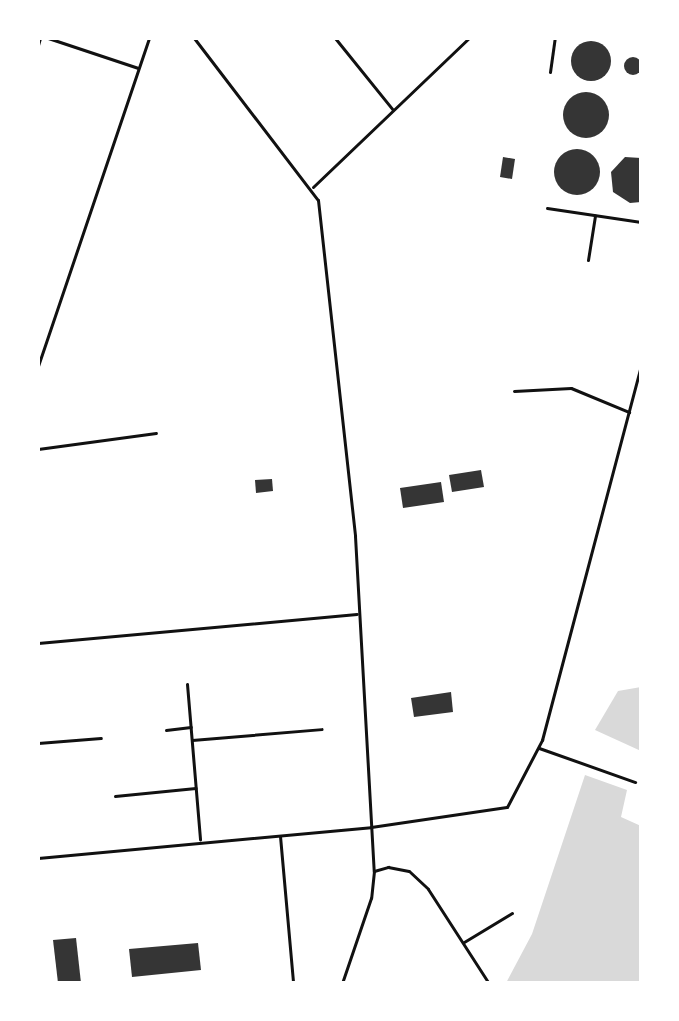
<!DOCTYPE html>
<html>
<head>
<meta charset="utf-8">
<style>
	body { margin:0 }
	#map { position:relative; width:679px; height:1021px; overflow:hidden; background:#fff; font-family:"IBM Plex Sans",sans-serif }
	div>[style] { position:absolute }
	.water>* { inset:0; background:#d9d9d9 }
	.building>* { inset:0; background:#353535 }
	.round { border-radius:50% }
	.service>* { height:3px; margin:-1.5px; padding:0 1.5px; transform-origin:1.5px; border-radius:1.5px; background:#111 }
	span { translate:-50% -50%; white-space:nowrap; text-align:center; line-height:1.15; -webkit-text-stroke:8px #fff; paint-order:stroke }
	.frame { position:absolute; inset:0; border:40px solid #fff; pointer-events:none }
</style>
</head>
<body>
<div id="map">
	<div class="water">
		<i style="clip-path:polygon(641px 687px,641px 751px,595px 730px,618px 691px)"></i>
		<i style="clip-path:polygon(585px 775px,627px 790px,621px 817px,641px 826px,641px 983px,506px 983px,532px 934px)"></i>
	</div>
	<div class="building">
		<i class="round" style="left:571px;top:41px;width:40px;height:40px"></i>
		<i class="round" style="left:624px;top:57px;width:18px;height:18px"></i>
		<i class="round" style="left:563px;top:92px;width:46px;height:46px"></i>
		<i class="round" style="left:554px;top:149px;width:46px;height:46px"></i>
		<i style="clip-path:polygon(503px 157px,515px 159px,512px 179px,500px 177px)"></i>
		<i style="clip-path:polygon(625px 157px,641px 158px,641px 202px,630px 203px,613px 192px,611px 172px)"></i>
		<i style="clip-path:polygon(481px 470px,484px 487px,452px 492px,449px 475px)"></i>
		<i style="clip-path:polygon(272px 479px,273px 491px,256px 493px,255px 480px)"></i>
		<i style="clip-path:polygon(441px 482px,444px 502px,403px 508px,400px 488px)"></i>
		<i style="clip-path:polygon(451px 692px,453px 712px,414px 717px,411px 698px)"></i>
		<i style="clip-path:polygon(76px 938px,81px 983px,58px 983px,53px 940px)"></i>
		<i style="clip-path:polygon(198px 943px,201px 970px,132px 977px,129px 949px)"></i>
	</div>
	<div class="service">
		<i style="left:48px;top:38px;width:95px;rotate:18.4deg"></i>
		<i style="left:194px;top:38px;width:204px;rotate:52.6deg"></i>
		<i style="left:318px;top:200px;width:338px;rotate:83.7deg"></i>
		<i style="left:355px;top:536px;width:336px;rotate:86.8deg"></i>
		<i style="left:374px;top:871px;width:27px;rotate:96deg"></i>
		<i style="left:371px;top:898px;width:90px;rotate:108.8deg"></i>
		<i style="left:335px;top:38px;width:92px;rotate:51.1deg"></i>
		<i style="left:38px;top:45px;width:7px;rotate:-74deg"></i>
		<i style="left:550px;top:72px;width:34px;rotate:-82deg"></i>
		<i style="left:313px;top:187px;width:216px;rotate:-43.7deg"></i>
		<i style="left:547px;top:208px;width:95px;rotate:8.5deg"></i>
		<i style="left:588px;top:260px;width:45px;rotate:-81deg"></i>
		<i style="left:38px;top:366px;width:346px;rotate:-71.3deg"></i>
		<i style="left:514px;top:391px;width:57px;rotate:-3deg"></i>
		<i style="left:571px;top:388px;width:63px;rotate:22.5deg"></i>
		<i style="left:38px;top:449px;width:119px;rotate:-7.7deg"></i>
		<i style="left:38px;top:643px;width:320px;rotate:-5.2deg"></i>
		<i style="left:187px;top:684px;width:156px;rotate:85.2deg"></i>
		<i style="left:166px;top:730px;width:25px;rotate:-7deg"></i>
		<i style="left:192px;top:740px;width:130px;rotate:-4.8deg"></i>
		<i style="left:38px;top:743px;width:63px;rotate:-4.5deg"></i>
		<i style="left:539px;top:748px;width:102px;rotate:19.5deg"></i>
		<i style="left:115px;top:796px;width:81px;rotate:-5.6deg"></i>
		<i style="left:280px;top:836px;width:148px;rotate:84.9deg"></i>
		<i style="left:38px;top:858px;width:334px;rotate:-5.3deg"></i>
		<i style="left:371px;top:827px;width:137px;rotate:-8.4deg"></i>
		<i style="left:507px;top:807px;width:76px;rotate:-62.4deg"></i>
		<i style="left:542px;top:740px;width:388px;rotate:-75.2deg"></i>
		<i style="left:374px;top:871px;width:15px;rotate:-16deg"></i>
		<i style="left:388px;top:867px;width:21px;rotate:11deg"></i>
		<i style="left:409px;top:871px;width:26px;rotate:43deg"></i>
		<i style="left:428px;top:889px;width:111px;rotate:57.2deg"></i>
		<i style="left:464px;top:942px;width:56px;rotate:-31.1deg"></i>
	</div>
	<div class="frame"></div>
</div>
</body>
</html>
